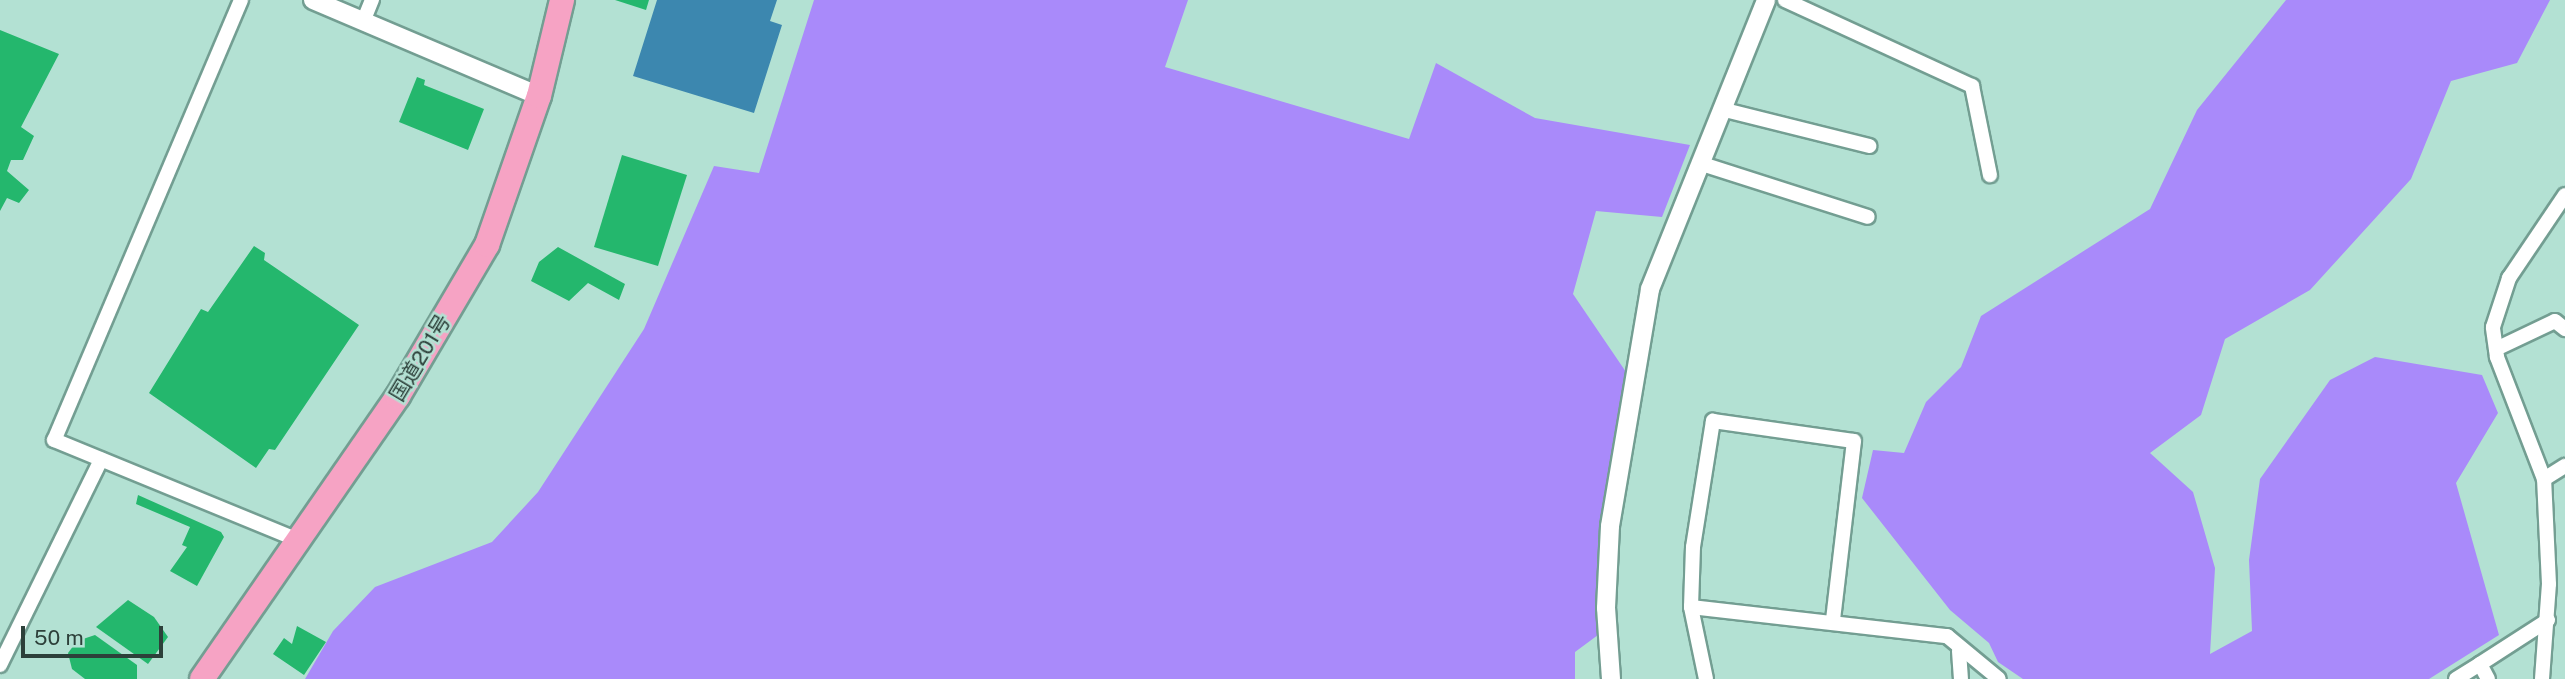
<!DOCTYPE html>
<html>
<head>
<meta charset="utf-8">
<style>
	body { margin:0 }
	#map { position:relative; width:2565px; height:679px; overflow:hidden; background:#b3e1d3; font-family:"Public Sans","Noto Sans JP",sans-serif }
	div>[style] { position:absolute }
	.forest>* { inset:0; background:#a98afa }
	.water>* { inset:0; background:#3c87af }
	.building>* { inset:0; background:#24b76d }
	.roads { filter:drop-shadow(2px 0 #739e92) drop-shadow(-2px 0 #739e92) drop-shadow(0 2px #739e92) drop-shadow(0 -2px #739e92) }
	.minor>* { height:14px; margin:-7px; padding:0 7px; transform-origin:7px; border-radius:7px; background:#fff }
	.tertiary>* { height:18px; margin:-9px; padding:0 9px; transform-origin:9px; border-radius:9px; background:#fff }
	.trunk>* { height:24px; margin:-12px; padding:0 12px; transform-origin:12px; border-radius:12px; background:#f6a3c4 }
	span { translate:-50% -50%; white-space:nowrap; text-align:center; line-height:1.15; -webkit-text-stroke:5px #b3e1d3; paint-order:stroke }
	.street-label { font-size:21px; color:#2d403a }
	.scale { position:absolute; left:21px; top:626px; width:142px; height:32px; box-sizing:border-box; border:4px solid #2d403a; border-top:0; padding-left:9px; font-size:21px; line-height:24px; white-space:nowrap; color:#2d403a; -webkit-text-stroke:5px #b3e1d3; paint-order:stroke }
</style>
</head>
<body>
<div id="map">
	<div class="forest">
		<i style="clip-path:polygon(814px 0,1188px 0,1165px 67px,1409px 139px,1436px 63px,1535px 118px,1690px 145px,1662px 217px,1596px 211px,1573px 294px,1626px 372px,1599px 531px,1598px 635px,1575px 652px,1575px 679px,305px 679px,333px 631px,375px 587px,492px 542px,538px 492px,644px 329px,714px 166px,759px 173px)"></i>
		<i style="clip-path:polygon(2286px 0,2550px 0,2517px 63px,2451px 81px,2411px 179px,2310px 290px,2225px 339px,2201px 415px,2150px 453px,2193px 492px,2215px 568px,2210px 654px,2252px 631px,2249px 560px,2260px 479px,2330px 380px,2375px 357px,2482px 375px,2498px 413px,2456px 483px,2499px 635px,2429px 679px,2023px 679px,1998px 662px,1989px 643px,1950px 610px,1862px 498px,1873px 450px,1904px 453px,1926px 402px,1961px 367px,1981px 316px,2150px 209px,2197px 110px)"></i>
	</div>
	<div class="water">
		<i style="clip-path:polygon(657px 0,777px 0,770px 21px,782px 25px,754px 113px,633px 76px)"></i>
	</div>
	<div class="building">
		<i style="clip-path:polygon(615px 0,649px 0,646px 10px)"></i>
		<i style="clip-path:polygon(0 30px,59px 54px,21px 127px,34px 136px,23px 160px,11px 160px,7px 171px,29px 190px,19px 203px,7px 198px,0 211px)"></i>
		<i style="clip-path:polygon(417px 77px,425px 80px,424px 85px,484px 109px,468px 150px,399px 122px)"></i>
		<i style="clip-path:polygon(622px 155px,687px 175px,658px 266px,594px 247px)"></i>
		<i style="clip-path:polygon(254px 246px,265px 253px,264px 260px,359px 325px,275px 450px,269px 449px,256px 468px,149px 393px,201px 309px,208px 312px)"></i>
		<i style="clip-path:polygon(558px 247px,625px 284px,619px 300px,588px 283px,569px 301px,531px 281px,539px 262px)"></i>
		<i style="clip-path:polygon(138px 495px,221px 532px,224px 537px,197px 586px,170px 571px,187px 547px,182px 545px,190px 527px,136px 504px)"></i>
		<i style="clip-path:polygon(128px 600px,154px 617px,168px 637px,148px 664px,96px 627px)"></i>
		<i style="clip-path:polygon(297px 626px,326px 642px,304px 675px,273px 654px,284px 638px,292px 644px)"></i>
		<i style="clip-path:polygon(95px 635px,137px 665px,137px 679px,85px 679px,72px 669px,68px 653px,77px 641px)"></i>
	</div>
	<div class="roads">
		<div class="minor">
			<i style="left:241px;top:0;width:478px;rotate:113deg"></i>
			<i style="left:54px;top:440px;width:264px;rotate:22.3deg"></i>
			<i style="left:1785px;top:0;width:206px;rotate:24.7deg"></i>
			<i style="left:1972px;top:86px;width:91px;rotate:78.6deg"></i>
			<i style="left:363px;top:22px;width:24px;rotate:-68deg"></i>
			<i style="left:1721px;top:109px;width:153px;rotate:14deg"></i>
			<i style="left:1699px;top:163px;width:177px;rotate:17.7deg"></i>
			<i style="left:2496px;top:349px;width:65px;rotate:-25.4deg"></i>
			<i style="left:2555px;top:321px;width:13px;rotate:39deg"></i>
			<i style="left:2544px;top:479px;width:25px;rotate:-32deg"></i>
			<i style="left:1691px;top:607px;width:258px;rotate:6.5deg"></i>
			<i style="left:1947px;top:636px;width:67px;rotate:39.6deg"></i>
			<i style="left:1959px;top:651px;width:28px;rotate:86deg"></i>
			<i style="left:2480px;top:664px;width:81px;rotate:-32.9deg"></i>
			<i style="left:0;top:665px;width:229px;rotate:-63.8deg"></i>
			<i style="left:1706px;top:679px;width:74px;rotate:-101.8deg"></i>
			<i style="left:1691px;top:607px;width:60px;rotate:-88.1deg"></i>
			<i style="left:1693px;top:547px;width:128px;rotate:-81deg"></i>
			<i style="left:1713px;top:421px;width:142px;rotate:8.1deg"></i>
			<i style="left:1854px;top:441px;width:181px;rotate:96.7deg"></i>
			<i style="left:2456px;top:679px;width:28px;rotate:-32deg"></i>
			<i style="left:2480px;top:664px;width:17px;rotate:62deg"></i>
			<i style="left:2542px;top:679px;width:95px;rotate:-85.8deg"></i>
			<i style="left:2549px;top:584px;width:105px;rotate:-92.7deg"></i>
			<i style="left:2544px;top:479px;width:131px;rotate:-111.1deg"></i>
			<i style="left:2497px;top:357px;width:30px;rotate:-98deg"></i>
			<i style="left:2493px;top:327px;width:52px;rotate:-71.9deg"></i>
			<i style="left:2509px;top:278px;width:100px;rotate:-56deg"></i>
		</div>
		<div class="tertiary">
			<i style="left:313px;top:0;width:246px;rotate:23deg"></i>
			<i style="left:1611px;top:679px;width:71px;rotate:-94deg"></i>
			<i style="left:1606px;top:608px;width:82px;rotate:-87.2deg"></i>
			<i style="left:1610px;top:526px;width:240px;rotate:-80.4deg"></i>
			<i style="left:1650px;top:289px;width:311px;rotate:-68.1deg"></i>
		</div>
		<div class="trunk">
			<i style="left:202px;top:679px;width:344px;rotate:-55.3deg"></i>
			<i style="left:398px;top:396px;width:175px;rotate:-59.5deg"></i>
			<i style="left:487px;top:245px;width:158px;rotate:-70.8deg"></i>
			<i style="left:539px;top:96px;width:99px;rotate:-76.5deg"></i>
		</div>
	</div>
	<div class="street-label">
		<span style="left:420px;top:358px;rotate:-59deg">国道201号</span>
	</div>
	<div class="scale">50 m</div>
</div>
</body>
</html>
